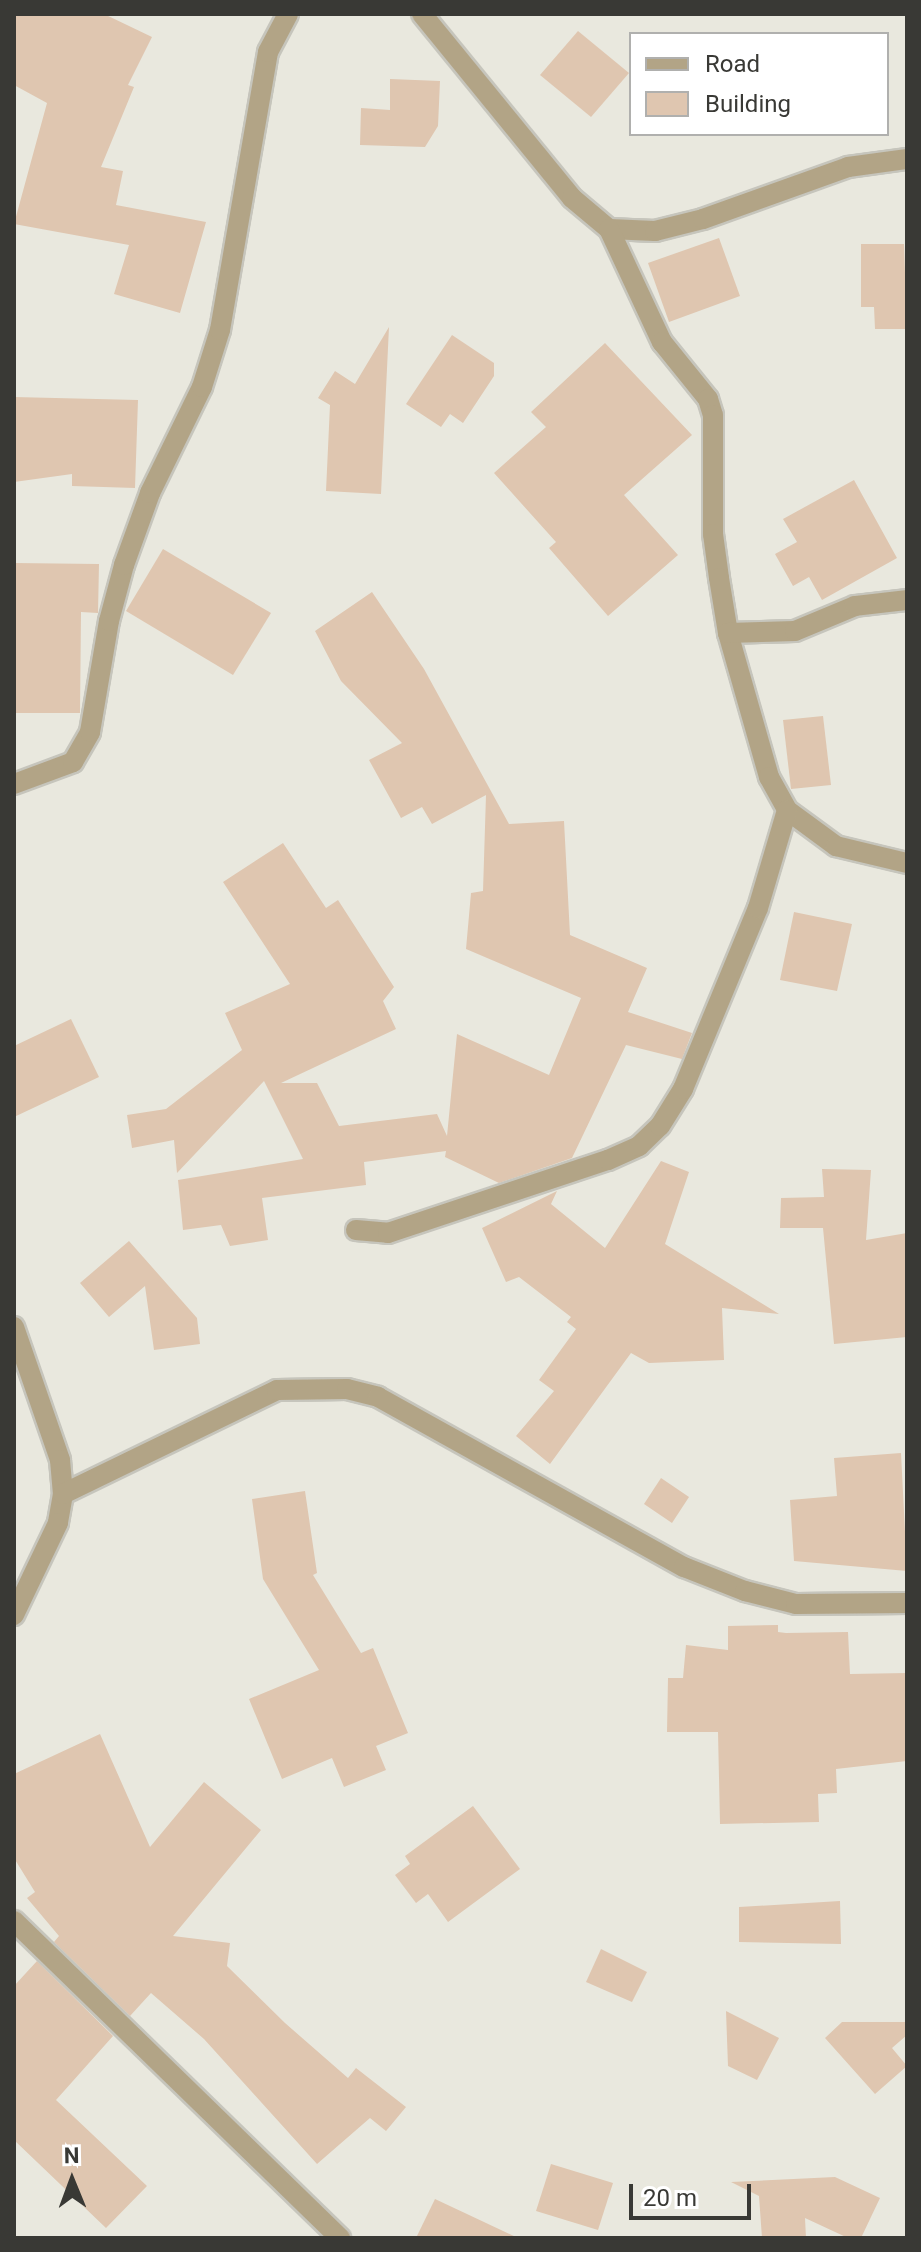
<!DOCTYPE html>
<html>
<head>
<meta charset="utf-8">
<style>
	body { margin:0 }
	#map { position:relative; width:921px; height:2252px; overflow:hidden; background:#e9e8de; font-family:Roboto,sans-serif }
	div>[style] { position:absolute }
	.building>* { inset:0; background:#dfc6b0 }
	.roads { filter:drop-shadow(2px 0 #c6c5bc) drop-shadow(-2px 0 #c6c5bc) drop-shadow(0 2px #c6c5bc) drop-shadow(0 -2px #c6c5bc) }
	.minor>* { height:20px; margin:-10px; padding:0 10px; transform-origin:10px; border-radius:10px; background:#b2a486 }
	span { translate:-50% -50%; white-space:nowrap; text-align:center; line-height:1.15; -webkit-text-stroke:7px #fff; paint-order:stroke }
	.frame { position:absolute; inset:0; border:16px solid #393935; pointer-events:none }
	.legend { position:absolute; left:629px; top:32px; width:260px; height:104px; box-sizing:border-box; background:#fff; border:2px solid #b0b0ae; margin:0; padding:10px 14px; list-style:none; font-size:24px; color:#393935 }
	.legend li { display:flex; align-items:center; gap:16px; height:40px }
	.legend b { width:40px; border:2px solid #b0b0ae }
	.north { position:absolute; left:32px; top:2140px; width:80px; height:80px; -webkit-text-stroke:6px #fff; paint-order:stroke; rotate:359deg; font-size:22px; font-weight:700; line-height:32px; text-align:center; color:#393935 }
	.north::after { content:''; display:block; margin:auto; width:28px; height:36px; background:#393935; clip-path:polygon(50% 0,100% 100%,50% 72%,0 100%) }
	.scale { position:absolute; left:629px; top:2184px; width:122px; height:36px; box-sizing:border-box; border:4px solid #393935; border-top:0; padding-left:10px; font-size:24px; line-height:28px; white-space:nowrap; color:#393935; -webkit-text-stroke:6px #fff; paint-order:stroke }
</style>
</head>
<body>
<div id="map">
	<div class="building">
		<i style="clip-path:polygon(14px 14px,104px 14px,152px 37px,128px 85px,134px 87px,101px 167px,123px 171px,116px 205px,206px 222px,180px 313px,114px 294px,129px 245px,14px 224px,47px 103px,14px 85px)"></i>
		<i style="clip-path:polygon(578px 31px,629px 73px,591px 117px,540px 75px)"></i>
		<i style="clip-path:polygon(390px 79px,440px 81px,438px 126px,425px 147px,360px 145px,361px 108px,390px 110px)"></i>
		<i style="clip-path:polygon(719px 238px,740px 296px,669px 322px,648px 263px)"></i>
		<i style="clip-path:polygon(861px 244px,904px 244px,907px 329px,875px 329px,874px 307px,861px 307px)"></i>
		<i style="clip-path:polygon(389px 327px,381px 494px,326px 491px,330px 405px,318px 398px,335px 371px,355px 384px)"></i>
		<i style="clip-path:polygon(452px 335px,494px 363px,494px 376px,463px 423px,450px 414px,441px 427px,406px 404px)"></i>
		<i style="clip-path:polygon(605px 343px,692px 435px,624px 495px,678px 555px,608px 616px,549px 548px,556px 542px,494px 473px,546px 427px,531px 412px)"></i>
		<i style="clip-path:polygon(14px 397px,138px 400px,135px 488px,72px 486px,72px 474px,14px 482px)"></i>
		<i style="clip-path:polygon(854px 480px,897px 558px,822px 600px,809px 577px,793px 586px,775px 554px,797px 542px,783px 519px)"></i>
		<i style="clip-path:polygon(163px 549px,271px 613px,233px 675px,126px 611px)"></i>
		<i style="clip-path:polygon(14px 563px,99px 564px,98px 613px,81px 612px,80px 713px,14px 713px)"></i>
		<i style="clip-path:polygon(372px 592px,424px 669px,509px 824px,564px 821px,570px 935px,647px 968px,628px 1012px,692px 1033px,682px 1059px,626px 1045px,572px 1158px,499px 1183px,445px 1157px,446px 1151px,364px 1162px,366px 1185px,262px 1198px,268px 1240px,230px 1246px,221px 1225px,183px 1230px,178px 1180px,303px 1159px,264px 1081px,177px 1173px,174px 1140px,132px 1148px,127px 1115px,166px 1109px,242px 1050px,225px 1013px,290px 984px,223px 882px,283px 843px,326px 908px,338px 900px,394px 987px,383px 1001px,396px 1029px,281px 1083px,317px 1083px,339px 1126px,437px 1114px,447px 1136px,457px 1034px,549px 1075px,581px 998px,466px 949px,471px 893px,483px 891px,486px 795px,432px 824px,422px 807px,401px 818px,369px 760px,402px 743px,341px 681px,315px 631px)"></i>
		<i style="clip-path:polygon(823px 716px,831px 785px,791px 789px,783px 720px)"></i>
		<i style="clip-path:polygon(794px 912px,852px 924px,837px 991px,780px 980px)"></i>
		<i style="clip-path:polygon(71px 1019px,99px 1077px,14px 1117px,14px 1046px)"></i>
		<i style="clip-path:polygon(661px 1161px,689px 1172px,665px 1244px,779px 1314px,722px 1308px,724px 1360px,649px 1363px,631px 1353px,550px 1464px,516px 1436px,554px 1391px,539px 1380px,576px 1329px,567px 1322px,571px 1317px,519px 1277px,506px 1282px,482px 1228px,557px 1191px,551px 1204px,605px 1248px)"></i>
		<i style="clip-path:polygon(822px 1169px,871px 1170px,866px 1240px,907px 1233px,907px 1337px,834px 1344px,823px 1228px,780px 1228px,781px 1198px,824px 1197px)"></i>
		<i style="clip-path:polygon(129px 1241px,197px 1318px,200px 1344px,154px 1350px,145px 1286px,109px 1317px,80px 1283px)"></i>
		<i style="clip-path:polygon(901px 1453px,907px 1571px,794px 1561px,790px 1500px,837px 1496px,834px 1458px)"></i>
		<i style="clip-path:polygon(661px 1478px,689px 1497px,672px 1523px,644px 1504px)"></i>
		<i style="clip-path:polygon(305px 1491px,317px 1573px,313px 1575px,361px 1653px,373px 1648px,408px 1733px,376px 1746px,386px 1770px,344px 1787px,332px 1758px,282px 1779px,249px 1699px,319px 1670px,263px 1579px,252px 1499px)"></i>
		<i style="clip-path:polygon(778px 1625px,778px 1632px,786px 1633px,848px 1632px,850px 1674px,907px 1673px,907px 1761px,836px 1769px,837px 1793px,818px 1794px,819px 1822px,720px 1824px,718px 1732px,667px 1732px,668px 1678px,683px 1678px,686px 1645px,728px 1650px,728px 1626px)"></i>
		<i style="clip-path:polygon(100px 1734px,150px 1847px,204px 1782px,261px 1830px,173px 1936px,230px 1943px,227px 1966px,285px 2023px,348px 2078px,356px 2068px,406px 2107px,386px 2131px,370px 2118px,317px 2164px,204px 2039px,151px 1993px,130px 2016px,54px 1942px,59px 1936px,27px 1898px,35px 1892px,14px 1858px,14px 1774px)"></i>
		<i style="clip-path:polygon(473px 1806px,520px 1869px,448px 1922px,428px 1894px,416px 1903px,395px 1875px,410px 1864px,405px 1856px)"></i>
		<i style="clip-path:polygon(840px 1901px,841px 1944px,739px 1942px,739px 1907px)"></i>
		<i style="clip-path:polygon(601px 1949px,647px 1972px,632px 2002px,586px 1982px)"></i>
		<i style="clip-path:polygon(37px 1961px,113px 2036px,56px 2100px,147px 2186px,106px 2228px,14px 2140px,14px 1986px)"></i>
		<i style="clip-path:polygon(726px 2011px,779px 2038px,757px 2080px,728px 2066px)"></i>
		<i style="clip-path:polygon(842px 2022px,907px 2022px,907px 2035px,892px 2048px,907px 2066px,875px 2094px,825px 2038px)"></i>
		<i style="clip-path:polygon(551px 2164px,613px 2183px,598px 2230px,536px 2211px)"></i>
		<i style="clip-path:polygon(835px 2177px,880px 2198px,861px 2238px,848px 2238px,805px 2218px,806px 2238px,762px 2238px,759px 2196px,731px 2182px)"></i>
		<i style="clip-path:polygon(435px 2199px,518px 2238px,416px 2238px)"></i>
	</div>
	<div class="roads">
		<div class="minor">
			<i style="left:422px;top:14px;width:237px;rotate:50.8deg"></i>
			<i style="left:572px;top:198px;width:48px;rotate:40deg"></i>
			<i style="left:609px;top:229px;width:46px;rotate:2.5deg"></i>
			<i style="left:655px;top:231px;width:49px;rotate:-14deg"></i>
			<i style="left:703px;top:219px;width:154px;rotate:-19.7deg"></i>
			<i style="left:848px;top:167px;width:60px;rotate:-7.7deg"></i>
			<i style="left:609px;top:229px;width:125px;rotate:64.9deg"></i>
			<i style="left:662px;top:342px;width:73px;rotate:51.1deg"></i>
			<i style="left:708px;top:399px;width:17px;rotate:73deg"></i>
			<i style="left:713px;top:415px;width:119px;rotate:90deg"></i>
			<i style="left:713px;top:534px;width:44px;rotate:82.2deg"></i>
			<i style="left:719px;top:578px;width:56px;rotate:80.7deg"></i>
			<i style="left:728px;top:633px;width:150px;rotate:74.1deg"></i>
			<i style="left:769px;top:777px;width:38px;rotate:61deg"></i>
			<i style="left:787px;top:810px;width:61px;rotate:36.3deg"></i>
			<i style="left:836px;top:846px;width:73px;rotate:13.5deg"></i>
			<i style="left:728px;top:633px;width:67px;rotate:-1.7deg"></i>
			<i style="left:795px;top:631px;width:65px;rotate:-22.6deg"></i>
			<i style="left:855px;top:606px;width:52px;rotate:-6.6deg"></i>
			<i style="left:14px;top:784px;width:63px;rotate:-20.4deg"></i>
			<i style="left:73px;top:762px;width:34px;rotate:-60deg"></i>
			<i style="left:90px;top:732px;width:113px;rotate:-80.3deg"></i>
			<i style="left:109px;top:621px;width:58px;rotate:-75deg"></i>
			<i style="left:124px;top:565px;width:77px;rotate:-70.1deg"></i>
			<i style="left:150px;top:493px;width:118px;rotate:-63.9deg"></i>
			<i style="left:202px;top:387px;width:60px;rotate:-72.5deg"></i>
			<i style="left:220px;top:330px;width:282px;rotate:-80.2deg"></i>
			<i style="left:268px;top:52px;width:43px;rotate:-62.2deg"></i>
			<i style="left:356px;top:1230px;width:32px;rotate:5deg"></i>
			<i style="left:388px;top:1233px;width:232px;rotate:-18.4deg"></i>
			<i style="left:608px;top:1160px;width:34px;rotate:-24deg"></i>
			<i style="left:639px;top:1146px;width:29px;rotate:-44deg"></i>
			<i style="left:660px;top:1126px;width:44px;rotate:-58.1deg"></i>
			<i style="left:683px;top:1089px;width:196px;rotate:-67.5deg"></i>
			<i style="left:758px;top:908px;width:102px;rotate:-73.5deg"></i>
			<i style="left:14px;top:1327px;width:141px;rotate:70.9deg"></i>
			<i style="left:60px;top:1460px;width:34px;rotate:85deg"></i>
			<i style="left:63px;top:1494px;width:29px;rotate:100deg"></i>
			<i style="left:58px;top:1523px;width:102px;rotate:115.6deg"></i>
			<i style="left:63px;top:1494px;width:238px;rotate:-25.9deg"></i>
			<i style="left:277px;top:1390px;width:70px;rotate:-0.8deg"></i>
			<i style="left:347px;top:1389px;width:32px;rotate:14deg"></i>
			<i style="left:378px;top:1397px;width:350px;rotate:29.1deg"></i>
			<i style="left:684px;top:1567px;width:66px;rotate:21.5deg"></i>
			<i style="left:745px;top:1591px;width:53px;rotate:14.3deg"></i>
			<i style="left:796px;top:1604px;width:111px;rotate:-0.5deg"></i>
			<i style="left:14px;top:1921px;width:455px;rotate:44.2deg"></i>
		</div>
	</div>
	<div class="frame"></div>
	<ul class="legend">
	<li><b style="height:10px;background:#b2a486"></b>Road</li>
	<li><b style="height:22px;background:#dfc6b0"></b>Building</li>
	</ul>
	<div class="north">N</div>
	<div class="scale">20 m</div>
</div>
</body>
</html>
